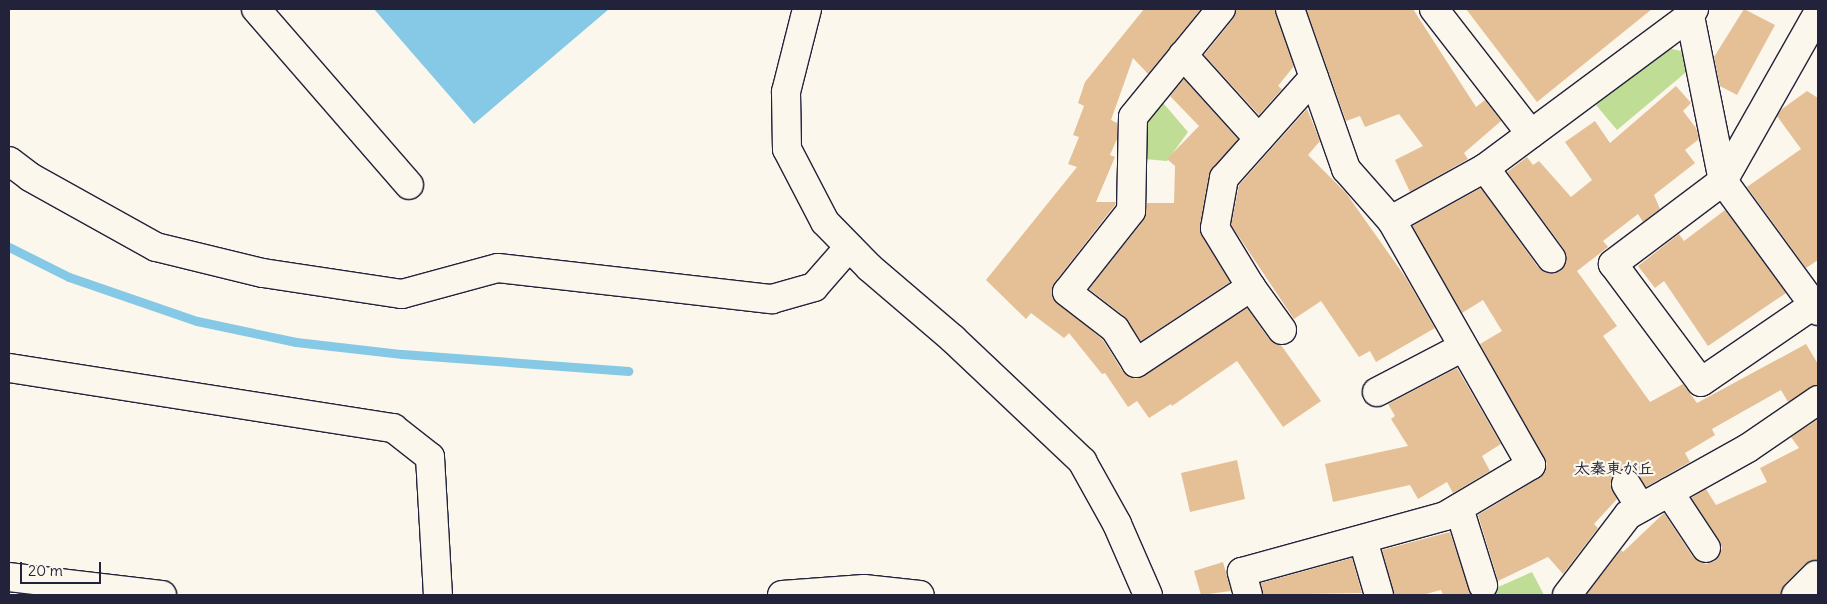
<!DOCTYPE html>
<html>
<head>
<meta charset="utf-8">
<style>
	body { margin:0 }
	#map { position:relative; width:1827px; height:604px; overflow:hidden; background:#fbf7ec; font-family:Delius,"Klee One",sans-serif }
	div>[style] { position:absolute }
	.green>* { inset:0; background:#bfdd95 }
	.water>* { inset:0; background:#85c9e6 }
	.stream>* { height:9px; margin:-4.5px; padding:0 4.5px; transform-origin:4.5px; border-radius:4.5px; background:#85c9e6 }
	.building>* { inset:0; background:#e5c096 }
	.roads { filter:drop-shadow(1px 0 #22223b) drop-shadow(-1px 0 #22223b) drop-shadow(0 1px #22223b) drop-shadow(0 -1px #22223b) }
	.minor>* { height:28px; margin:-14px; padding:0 14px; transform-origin:14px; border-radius:14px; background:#fbf7ec }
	span { translate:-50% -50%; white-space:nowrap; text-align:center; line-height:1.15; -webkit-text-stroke:4.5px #fbf7ec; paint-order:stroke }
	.neighbourhood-label { font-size:16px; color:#22223b; font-weight:700 }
	.frame { position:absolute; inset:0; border:10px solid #22223b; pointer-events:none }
	.scale { position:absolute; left:20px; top:562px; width:81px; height:22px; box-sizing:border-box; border:2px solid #22223b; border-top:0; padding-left:6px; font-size:15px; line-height:18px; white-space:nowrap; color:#22223b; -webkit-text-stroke:4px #fbf7ec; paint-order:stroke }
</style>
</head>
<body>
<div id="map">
	<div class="green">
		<i style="clip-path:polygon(1668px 48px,1681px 51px,1691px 68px,1617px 130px,1596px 105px)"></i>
		<i style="clip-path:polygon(1158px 97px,1188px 132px,1167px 161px,1144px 159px,1145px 110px)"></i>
		<i style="clip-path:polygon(1532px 572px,1544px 595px,1480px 595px)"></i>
	</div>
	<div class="water">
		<i style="clip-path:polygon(374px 9px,609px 9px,474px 124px)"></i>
	</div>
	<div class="stream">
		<i style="left:9px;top:247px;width:67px;rotate:26.6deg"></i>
		<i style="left:69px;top:277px;width:135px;rotate:19deg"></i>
		<i style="left:197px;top:321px;width:101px;rotate:12deg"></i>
		<i style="left:296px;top:342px;width:107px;rotate:6.5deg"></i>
		<i style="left:402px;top:354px;width:227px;rotate:4.3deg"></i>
	</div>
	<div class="building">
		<i style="clip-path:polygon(1144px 9px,1201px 9px,1148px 74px,1133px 58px,1111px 120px,1117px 123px,1117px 139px,1110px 155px,1115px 157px,1096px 202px,1116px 202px,1115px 205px,1055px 282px,1052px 297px,1103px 340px,1123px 372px,1136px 379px,1247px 308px,1269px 339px,1281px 345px,1321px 401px,1283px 427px,1237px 361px,1172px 406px,1171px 404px,1149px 418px,1137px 401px,1128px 407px,1105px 373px,1102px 374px,1069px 333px,1064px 338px,1031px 313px,1026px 319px,986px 280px,1077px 167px,1068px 164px,1079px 137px,1073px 135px,1084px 106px,1078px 103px,1085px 82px)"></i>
		<i style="clip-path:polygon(1236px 9px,1275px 9px,1294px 66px,1278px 86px,1282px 89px,1259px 115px,1204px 55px,1233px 19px)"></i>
		<i style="clip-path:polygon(1306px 9px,1413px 9px,1476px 107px,1485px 100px,1501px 121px,1464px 153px,1468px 159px,1410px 192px,1395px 160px,1423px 146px,1399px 114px,1365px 127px,1360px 116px,1346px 121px)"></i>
		<i style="clip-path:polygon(1466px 9px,1652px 9px,1537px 102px)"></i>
		<i style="clip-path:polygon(1744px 9px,1775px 25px,1737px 95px,1720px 86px,1714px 57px)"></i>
		<i style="clip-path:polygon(1184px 79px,1238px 139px,1209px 175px,1200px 225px,1202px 236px,1230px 282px,1141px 341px,1125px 317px,1089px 289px,1143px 221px,1147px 203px,1174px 203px,1175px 166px,1167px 159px,1199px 126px,1170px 96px)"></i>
		<i style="clip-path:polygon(1676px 86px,1691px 103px,1683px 111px,1696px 128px,1699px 139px,1685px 150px,1695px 163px,1654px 195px,1660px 209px,1643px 222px,1638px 214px,1603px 241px,1608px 247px,1577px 271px,1617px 326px,1603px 336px,1650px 402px,1683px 384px,1697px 403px,1806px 344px,1818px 364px,1818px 385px,1788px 402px,1781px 390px,1712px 429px,1715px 435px,1685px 453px,1690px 462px,1646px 487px,1634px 470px,1618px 471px,1610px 484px,1617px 499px,1594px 524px,1598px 528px,1563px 574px,1548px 557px,1498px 581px,1478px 515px,1539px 478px,1547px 464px,1480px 344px,1502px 331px,1483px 300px,1462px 313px,1412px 226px,1481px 188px,1538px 267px,1545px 272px,1560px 271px,1565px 264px,1564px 249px,1507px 172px,1527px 157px,1533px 165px,1539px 161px,1571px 197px,1592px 180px,1565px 142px,1595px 121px,1610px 143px)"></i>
		<i style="clip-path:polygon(1807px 91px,1818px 98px,1818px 260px,1806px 268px,1747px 187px,1801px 149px,1777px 116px,1782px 109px)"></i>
		<i style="clip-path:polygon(1307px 109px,1320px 141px,1308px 155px,1346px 193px,1406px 278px,1435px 328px,1376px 362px,1370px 351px,1359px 357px,1321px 301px,1294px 319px,1231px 225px,1239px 185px)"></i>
		<i style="clip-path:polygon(1725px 210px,1786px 293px,1708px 346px,1664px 281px,1655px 288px,1638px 266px,1679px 234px,1684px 241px)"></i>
		<i style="clip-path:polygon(1457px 368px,1501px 444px,1482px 456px,1490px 471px,1453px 493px,1447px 482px,1418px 499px,1410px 485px,1333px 502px,1325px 464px,1408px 446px,1391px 419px,1395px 416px,1388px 404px)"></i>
		<i style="clip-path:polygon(1818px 419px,1818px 560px,1805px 564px,1785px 584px,1781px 595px,1586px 595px,1621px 550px,1623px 552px,1664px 513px,1693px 557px,1706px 564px,1715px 561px,1722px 548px,1719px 540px,1691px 498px,1706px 489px,1716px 505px,1767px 482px,1760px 468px,1799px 448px,1791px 437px)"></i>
		<i style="clip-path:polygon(1237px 460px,1245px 499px,1190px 512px,1181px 473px)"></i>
		<i style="clip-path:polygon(1450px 532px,1471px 594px,1443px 595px,1441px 590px,1422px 595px,1394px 595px,1382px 550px)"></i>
		<i style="clip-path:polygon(1352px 558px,1362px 593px,1263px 595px,1261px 583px)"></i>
		<i style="clip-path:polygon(1223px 562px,1231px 591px,1201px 595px,1194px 571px)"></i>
	</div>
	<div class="roads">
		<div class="minor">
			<i style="left:256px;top:9px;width:233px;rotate:49deg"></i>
			<i style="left:807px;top:9px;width:86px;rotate:104.2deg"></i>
			<i style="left:786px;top:92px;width:57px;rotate:89deg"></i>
			<i style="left:787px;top:149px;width:82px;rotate:62.5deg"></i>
			<i style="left:825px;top:222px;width:64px;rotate:45.6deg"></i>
			<i style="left:870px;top:268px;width:109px;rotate:40.5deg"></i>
			<i style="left:953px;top:339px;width:178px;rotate:43.4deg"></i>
			<i style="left:1082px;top:461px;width:72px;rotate:60.9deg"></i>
			<i style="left:1117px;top:524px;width:77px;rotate:66.4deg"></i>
			<i style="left:1221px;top:9px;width:139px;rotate:129.2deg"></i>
			<i style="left:1133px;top:117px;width:94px;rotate:91.2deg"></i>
			<i style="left:1131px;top:211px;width:103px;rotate:128.3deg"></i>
			<i style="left:1067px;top:292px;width:61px;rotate:37.6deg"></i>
			<i style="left:1115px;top:329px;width:40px;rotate:58deg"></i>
			<i style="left:1136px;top:363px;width:138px;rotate:-33.5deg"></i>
			<i style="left:1290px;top:9px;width:170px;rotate:70.7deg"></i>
			<i style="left:1346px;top:169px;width:68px;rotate:48.6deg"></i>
			<i style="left:1434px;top:9px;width:158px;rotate:52.2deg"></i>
			<i style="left:1818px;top:13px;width:193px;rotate:119.5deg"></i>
			<i style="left:1723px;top:181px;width:138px;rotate:143deg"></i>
			<i style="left:1613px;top:264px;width:147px;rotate:53.3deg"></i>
			<i style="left:1701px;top:382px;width:142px;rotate:-34.4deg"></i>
			<i style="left:1690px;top:16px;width:168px;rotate:78.7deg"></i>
			<i style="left:1723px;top:181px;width:161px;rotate:53.8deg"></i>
			<i style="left:1183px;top:55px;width:113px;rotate:47.9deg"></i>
			<i style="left:9px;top:161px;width:26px;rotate:37deg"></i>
			<i style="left:30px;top:177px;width:144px;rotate:29.1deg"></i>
			<i style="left:156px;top:247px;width:110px;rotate:13.7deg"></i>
			<i style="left:263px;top:273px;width:141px;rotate:8.6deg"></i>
			<i style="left:402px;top:294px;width:99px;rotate:-15.2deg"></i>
			<i style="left:498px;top:268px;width:276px;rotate:6.5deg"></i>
			<i style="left:772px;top:299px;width:44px;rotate:-15.9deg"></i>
			<i style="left:814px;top:287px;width:53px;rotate:-48.8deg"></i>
			<i style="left:1485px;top:168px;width:112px;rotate:53.7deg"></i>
			<i style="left:1282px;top:330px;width:53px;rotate:-125.8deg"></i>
			<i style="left:1251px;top:287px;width:69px;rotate:-121.4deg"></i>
			<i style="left:1215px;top:228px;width:51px;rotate:-79.8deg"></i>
			<i style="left:1224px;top:178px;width:135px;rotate:-48.3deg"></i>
			<i style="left:9px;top:368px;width:389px;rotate:8.9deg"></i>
			<i style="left:393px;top:428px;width:47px;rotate:38.1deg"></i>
			<i style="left:430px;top:457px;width:138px;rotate:86.7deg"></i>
			<i style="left:1377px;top:392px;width:97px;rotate:-27.6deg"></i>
			<i style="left:1626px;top:484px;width:28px;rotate:58deg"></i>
			<i style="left:1669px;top:492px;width:67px;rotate:56.5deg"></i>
			<i style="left:1459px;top:508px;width:81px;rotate:72.7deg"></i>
			<i style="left:1363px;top:540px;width:57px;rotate:73.8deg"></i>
			<i style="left:9px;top:577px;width:154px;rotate:6.7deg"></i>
			<i style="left:782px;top:595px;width:82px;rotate:-4.2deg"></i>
			<i style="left:864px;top:589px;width:56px;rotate:6.1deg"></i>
			<i style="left:1248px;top:595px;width:24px;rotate:-105deg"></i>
			<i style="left:1242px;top:572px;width:211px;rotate:-15.4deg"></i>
			<i style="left:1445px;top:516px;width:100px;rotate:-30.7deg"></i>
			<i style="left:1531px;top:465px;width:282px;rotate:-119.7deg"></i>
			<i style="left:1391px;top:220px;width:107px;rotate:-29deg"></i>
			<i style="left:1485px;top:168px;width:255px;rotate:-36.6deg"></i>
			<i style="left:1690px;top:16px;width:8px;rotate:-60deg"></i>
			<i style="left:1567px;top:595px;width:101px;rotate:-52.7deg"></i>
			<i style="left:1628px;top:515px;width:137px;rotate:-29.2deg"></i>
			<i style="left:1748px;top:448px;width:85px;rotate:-34.4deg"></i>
			<i style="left:1796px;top:595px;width:28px;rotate:-45deg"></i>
		</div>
	</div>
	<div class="neighbourhood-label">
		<span style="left:1614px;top:468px">太秦東が丘</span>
	</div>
	<div class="frame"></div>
	<div class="scale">20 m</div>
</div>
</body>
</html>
